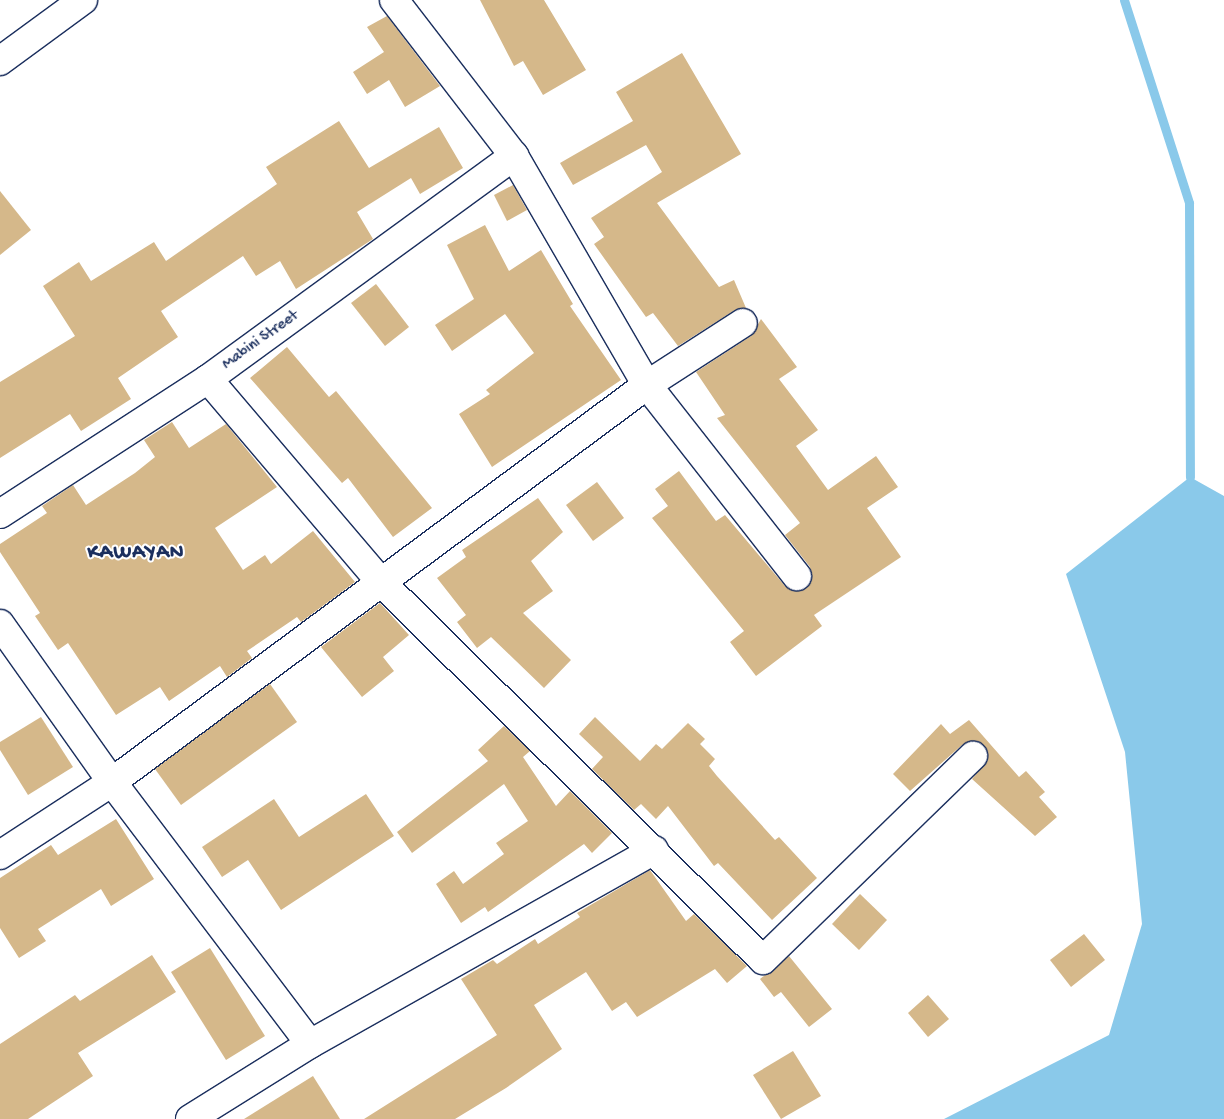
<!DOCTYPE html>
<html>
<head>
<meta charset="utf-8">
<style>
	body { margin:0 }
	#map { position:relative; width:1224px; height:1119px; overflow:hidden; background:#fff; font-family:"Gochi Hand",sans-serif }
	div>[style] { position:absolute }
	.water>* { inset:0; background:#8ac9ea }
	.stream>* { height:9px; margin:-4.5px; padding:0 4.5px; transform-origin:4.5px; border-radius:4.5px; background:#8ac9ea }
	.building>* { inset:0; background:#d5b88a }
	.roads { filter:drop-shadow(1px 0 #1b2f5e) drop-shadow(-1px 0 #1b2f5e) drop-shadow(0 1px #1b2f5e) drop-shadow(0 -1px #1b2f5e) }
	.minor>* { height:28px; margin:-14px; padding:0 14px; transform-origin:14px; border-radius:14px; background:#fff }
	span { translate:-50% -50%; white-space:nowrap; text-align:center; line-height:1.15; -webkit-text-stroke:4px #fff; paint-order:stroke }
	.street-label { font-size:16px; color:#1b2f5e }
	.district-label { font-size:21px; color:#1b2f5e; font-weight:700; letter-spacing:1px }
</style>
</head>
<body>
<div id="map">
	<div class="water">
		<i style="clip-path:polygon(1190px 477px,1224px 496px,1224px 1119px,944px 1119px,1109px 1035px,1142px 924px,1125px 752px,1066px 574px)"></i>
	</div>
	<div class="stream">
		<i style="left:1124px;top:0;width:213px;rotate:72.2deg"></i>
		<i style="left:1189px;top:203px;width:274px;rotate:89.8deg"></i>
	</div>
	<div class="building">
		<i style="clip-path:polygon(480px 0,544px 0,586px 70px,543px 95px,523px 61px,514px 66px)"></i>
		<i style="clip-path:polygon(387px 16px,440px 86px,405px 107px,389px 80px,367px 94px,353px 72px,384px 52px,367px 27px)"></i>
		<i style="clip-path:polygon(682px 53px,741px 154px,657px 203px,719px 287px,734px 280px,746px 308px,735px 310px,678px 346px,653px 313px,646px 317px,594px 244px,604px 237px,591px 218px,662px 172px,646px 145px,573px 185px,560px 163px,633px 121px,616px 92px)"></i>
		<i style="clip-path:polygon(339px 121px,369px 168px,439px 127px,463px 168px,420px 194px,411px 178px,357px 212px,373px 239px,296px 289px,280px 261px,256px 276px,243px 256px,161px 311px,178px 337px,118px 378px,131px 399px,81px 431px,70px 414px,0 458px,0 382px,75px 336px,43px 286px,79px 262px,91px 281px,154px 242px,166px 261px,277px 184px,266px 167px)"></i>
		<i style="clip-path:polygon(513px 185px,527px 210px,507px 221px,494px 195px)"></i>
		<i style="clip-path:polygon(0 191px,31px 230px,0 255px)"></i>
		<i style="clip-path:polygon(485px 225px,509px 271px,541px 250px,573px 304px,570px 306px,621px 380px,492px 467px,459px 414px,490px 394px,486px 390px,534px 353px,505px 314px,452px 351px,435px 325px,474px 299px,447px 245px)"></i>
		<i style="clip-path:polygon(376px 284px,409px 327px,385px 346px,351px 303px)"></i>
		<i style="clip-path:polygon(761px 319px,797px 367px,779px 379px,818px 430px,796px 446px,828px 490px,876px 456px,898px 487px,867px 508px,901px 557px,814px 615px,822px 626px,756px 676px,730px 642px,744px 631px,652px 518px,668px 506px,655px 489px,679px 471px,716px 521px,725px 515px,785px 586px,800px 591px,811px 582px,810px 567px,785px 535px,800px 523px,717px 418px,725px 415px,696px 372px,751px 336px)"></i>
		<i style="clip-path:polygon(287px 347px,329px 397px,336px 391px,432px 508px,393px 537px,348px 478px,342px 483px,250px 378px)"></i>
		<i style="clip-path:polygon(172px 422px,189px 448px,226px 424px,277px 487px,215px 528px,243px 570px,265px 555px,271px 564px,313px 531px,355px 582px,301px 622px,297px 617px,247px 651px,252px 658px,227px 677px,220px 666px,169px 701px,160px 687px,116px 715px,68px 643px,58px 650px,35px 616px,40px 613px,0 552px,0 544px,47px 513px,42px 506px,73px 485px,86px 505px,135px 473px,155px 457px,144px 440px)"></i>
		<i style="clip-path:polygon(597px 482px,624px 518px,593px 541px,566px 505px)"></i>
		<i style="clip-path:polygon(538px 498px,563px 532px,531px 561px,553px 591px,523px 613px,571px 660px,544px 688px,491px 637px,477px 648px,457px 622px,466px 615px,437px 578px,466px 557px,462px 550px)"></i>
		<i style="clip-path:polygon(380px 603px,409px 635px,383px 657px,394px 671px,362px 697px,321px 647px)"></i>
		<i style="clip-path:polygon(270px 684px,297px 722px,181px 805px,155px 769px)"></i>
		<i style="clip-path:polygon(41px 717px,73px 767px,28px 795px,0 750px,0 742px)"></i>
		<i style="clip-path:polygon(595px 717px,640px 761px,656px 744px,662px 749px,688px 723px,705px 739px,700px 744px,715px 759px,709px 766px,717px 776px,775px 840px,779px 837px,817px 878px,772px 920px,718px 863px,714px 866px,668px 806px,656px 819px,641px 804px,634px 810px,592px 769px,603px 757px,579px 734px)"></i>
		<i style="clip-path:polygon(969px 720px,1019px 777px,1026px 771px,1045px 792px,1039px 797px,1057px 817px,1035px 836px,972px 779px,988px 760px,988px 752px,978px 741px,962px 745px,910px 791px,893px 774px,941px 724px,950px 734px)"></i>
		<i style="clip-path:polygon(504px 726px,530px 751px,523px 757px,556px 806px,570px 791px,612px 833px,592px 853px,584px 844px,488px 912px,485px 907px,461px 923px,436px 884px,454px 871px,463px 884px,504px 854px,496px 843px,528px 821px,504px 784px,412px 853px,397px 832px,488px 761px,478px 750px)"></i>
		<i style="clip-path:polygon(366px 794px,394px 836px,281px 910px,248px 860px,222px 877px,202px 847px,274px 799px,299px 837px)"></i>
		<i style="clip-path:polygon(116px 819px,154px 879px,111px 906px,101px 889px,38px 929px,46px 941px,19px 958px,0 928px,0 878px,51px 845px,58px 855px)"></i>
		<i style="clip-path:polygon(650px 870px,686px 921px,694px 914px,747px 966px,727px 983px,715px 969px,637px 1017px,626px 1002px,612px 1011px,586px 972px,534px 1005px,562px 1049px,506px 1088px,455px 1119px,364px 1119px,497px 1035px,461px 979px,493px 960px,497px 964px,535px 939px,538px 944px,580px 917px,577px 913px)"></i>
		<i style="clip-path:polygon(860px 894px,887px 920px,859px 950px,832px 924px)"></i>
		<i style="clip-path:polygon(1084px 934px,1105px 960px,1071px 987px,1050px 960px)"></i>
		<i style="clip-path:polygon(210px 948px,265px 1036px,226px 1060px,171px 972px)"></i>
		<i style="clip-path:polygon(152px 955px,176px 992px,78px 1053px,93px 1076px,28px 1119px,0 1119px,0 1044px,75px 995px,80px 1001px)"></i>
		<i style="clip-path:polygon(789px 956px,832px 1009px,809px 1027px,781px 992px,774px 997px,760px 979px)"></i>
		<i style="clip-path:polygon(928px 995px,949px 1019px,928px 1037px,908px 1013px)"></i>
		<i style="clip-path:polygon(793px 1051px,821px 1096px,781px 1119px,753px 1075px)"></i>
		<i style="clip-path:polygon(313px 1076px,340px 1119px,244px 1119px)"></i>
	</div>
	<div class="roads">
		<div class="minor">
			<i style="left:394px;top:0;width:197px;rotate:52.4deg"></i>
			<i style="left:514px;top:156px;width:265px;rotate:59.9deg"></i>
			<i style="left:647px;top:385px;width:243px;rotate:51.9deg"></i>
			<i style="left:0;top:61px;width:103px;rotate:-36.3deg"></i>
			<i style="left:208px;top:379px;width:267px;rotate:49.6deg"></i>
			<i style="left:381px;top:582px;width:537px;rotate:44.7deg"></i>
			<i style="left:763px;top:960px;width:293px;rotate:-44.2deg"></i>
			<i style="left:0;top:514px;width:248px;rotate:-33deg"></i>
			<i style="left:208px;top:379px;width:379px;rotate:-36.1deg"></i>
			<i style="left:0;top:624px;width:194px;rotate:54.7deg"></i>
			<i style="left:112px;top:782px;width:328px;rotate:52.9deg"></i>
			<i style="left:0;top:855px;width:134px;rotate:-33.1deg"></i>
			<i style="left:112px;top:782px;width:666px;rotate:-36.58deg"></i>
			<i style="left:647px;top:385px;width:114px;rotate:-32.9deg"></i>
			<i style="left:190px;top:1119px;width:142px;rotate:-32deg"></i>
			<i style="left:310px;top:1044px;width:395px;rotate:-29.4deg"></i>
		</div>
	</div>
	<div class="street-label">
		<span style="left:261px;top:341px;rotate:-36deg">Mabini Street</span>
	</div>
	<div class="district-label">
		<span style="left:136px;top:554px">KAWAYAN</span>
	</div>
</div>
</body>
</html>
